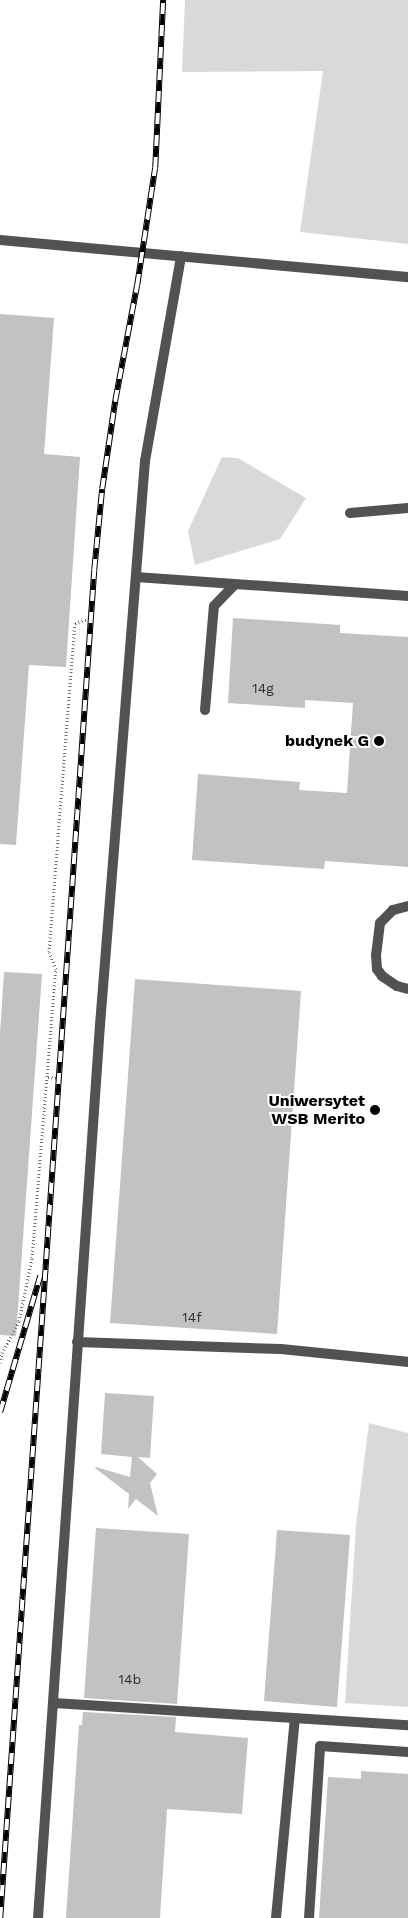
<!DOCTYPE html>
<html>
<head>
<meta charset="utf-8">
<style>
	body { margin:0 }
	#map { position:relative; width:408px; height:1918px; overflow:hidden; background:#fff; font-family:"Work Sans",sans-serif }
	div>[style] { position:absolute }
	.green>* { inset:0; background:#d9d9d9 }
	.building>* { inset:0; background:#c2c2c2 }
	.path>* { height:3px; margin-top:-1.5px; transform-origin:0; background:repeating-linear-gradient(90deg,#747474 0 1px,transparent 0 3.5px) }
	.lane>* { height:10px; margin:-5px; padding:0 5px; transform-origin:5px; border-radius:5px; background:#525252 }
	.rail>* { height:5.5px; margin-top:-2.75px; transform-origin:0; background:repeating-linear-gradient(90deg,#fff 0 11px,#000 0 22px); box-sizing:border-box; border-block:1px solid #000 }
	.dots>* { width:14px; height:14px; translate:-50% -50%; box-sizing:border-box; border:2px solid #fff; border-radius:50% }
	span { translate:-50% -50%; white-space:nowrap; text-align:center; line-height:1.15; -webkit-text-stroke:4px #fff; paint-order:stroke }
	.number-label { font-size:14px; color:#303030 }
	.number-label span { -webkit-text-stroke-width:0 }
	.poi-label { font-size:16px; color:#000; font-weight:700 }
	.right { translate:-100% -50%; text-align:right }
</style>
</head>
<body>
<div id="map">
	<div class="green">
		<i style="clip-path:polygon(185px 0,408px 0,408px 244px,300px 232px,323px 71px,182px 72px)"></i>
		<i style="clip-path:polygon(222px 457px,238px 458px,306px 498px,280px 539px,195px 565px,188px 531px)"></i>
		<i style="clip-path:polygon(369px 1423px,408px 1433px,408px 1707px,345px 1703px,356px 1525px)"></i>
	</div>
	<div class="building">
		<i style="clip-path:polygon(0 314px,54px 318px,44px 454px,80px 457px,66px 667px,29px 665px,16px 845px,0 844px)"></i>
		<i style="clip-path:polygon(233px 618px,340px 625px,340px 633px,408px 637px,408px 867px,325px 861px,324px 869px,192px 860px,198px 774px,300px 782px,299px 790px,347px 793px,353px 703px,305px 700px,305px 708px,228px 703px)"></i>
		<i style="clip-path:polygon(4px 972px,42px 974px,16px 1336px,0 1335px,0 1034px)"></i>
		<i style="clip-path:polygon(135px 979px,301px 991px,277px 1334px,110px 1323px)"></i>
		<i style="clip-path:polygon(105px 1393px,154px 1396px,150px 1458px,138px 1457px,157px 1474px,150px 1483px,158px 1516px,136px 1499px,128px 1509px,129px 1494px,95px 1468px,96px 1467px,130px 1477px,132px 1457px,101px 1454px)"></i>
		<i style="clip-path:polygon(96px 1528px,189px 1534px,177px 1704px,84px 1698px)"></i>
		<i style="clip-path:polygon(277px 1530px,350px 1535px,337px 1707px,264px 1701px)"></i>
		<i style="clip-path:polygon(83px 1712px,176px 1717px,175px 1732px,248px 1738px,242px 1814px,167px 1809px,160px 1918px,66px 1918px,79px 1725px,82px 1725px)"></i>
		<i style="clip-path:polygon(361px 1771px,408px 1774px,408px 1918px,319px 1918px,328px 1777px,361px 1779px)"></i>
	</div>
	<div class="path">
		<i style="left:48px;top:1077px;width:12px;rotate:5deg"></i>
		<i style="left:0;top:1363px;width:10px;rotate:-79deg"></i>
		<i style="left:2px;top:1353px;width:36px;rotate:-62deg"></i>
		<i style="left:19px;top:1321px;width:64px;rotate:-78.3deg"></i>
		<i style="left:32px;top:1258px;width:290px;rotate:-85.3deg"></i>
		<i style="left:56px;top:969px;width:18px;rotate:-112deg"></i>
		<i style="left:49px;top:952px;width:330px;rotate:-85.5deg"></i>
		<i style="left:75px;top:623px;width:17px;rotate:-17deg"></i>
	</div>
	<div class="lane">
		<i style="left:0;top:240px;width:410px;rotate:5.2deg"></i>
		<i style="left:350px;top:513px;width:58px;rotate:-4.9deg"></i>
		<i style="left:136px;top:577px;width:273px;rotate:4deg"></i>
		<i style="left:205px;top:710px;width:104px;rotate:-85.1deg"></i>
		<i style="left:214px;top:606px;width:30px;rotate:-46deg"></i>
		<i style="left:408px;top:906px;width:16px;rotate:165deg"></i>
		<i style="left:393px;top:910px;width:18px;rotate:135deg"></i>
		<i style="left:380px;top:923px;width:32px;rotate:97deg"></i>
		<i style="left:376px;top:955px;width:14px;rotate:86deg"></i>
		<i style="left:377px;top:969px;width:9px;rotate:54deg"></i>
		<i style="left:382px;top:976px;width:18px;rotate:34deg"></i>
		<i style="left:397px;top:986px;width:11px;rotate:15deg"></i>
		<i style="left:77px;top:1342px;width:204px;rotate:2deg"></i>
		<i style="left:281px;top:1349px;width:128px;rotate:5.8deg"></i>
		<i style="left:54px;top:1703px;width:355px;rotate:3.6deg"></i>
		<i style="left:38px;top:1918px;width:895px;rotate:-86.03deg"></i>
		<i style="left:100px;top:1025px;width:566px;rotate:-85.44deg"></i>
		<i style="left:145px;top:461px;width:208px;rotate:-80deg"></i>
		<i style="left:276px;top:1918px;width:201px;rotate:-84.6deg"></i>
		<i style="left:309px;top:1918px;width:172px;rotate:-86.3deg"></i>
		<i style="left:320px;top:1746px;width:88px;rotate:3.9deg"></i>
	</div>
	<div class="rail">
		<i style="left:0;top:1412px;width:142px;rotate:-73.6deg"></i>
		<i style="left:0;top:1918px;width:1351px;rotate:-86.01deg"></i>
		<i style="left:94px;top:570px;width:81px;rotate:-84.4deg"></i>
		<i style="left:102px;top:489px;width:89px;rotate:-81.6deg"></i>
		<i style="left:115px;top:401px;width:118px;rotate:-79.3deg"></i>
		<i style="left:137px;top:285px;width:118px;rotate:-81.3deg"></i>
		<i style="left:155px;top:168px;width:168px;rotate:-87.3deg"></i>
	</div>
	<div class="dots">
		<i style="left:379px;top:741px;background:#000"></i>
		<i style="left:375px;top:1110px;background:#000"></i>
	</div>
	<div class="number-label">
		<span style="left:263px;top:688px">14g</span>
		<span style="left:192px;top:1317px">14f</span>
		<span style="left:130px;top:1679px">14b</span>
	</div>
	<div class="poi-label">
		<span class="right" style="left:369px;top:741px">budynek G</span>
		<span class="right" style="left:365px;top:1110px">Uniwersytet<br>WSB Merito</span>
	</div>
</div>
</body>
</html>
